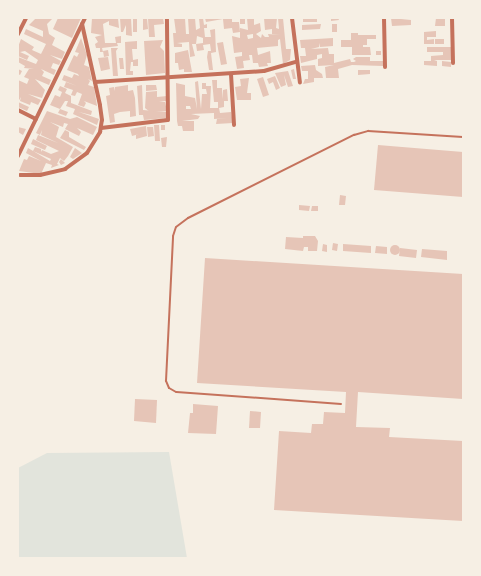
<!DOCTYPE html>
<html>
<head>
<meta charset="utf-8">
<style>
	body { margin:0 }
	#map { position:relative; width:481px; height:576px; overflow:hidden; background:#f6efe4; font-family:Raleway,sans-serif }
	div>[style] { position:absolute }
	.green>* { inset:0; background:#e2e4dc }
	.building>* { inset:0; background:#e6c5b7 }
	.round { border-radius:50% }
	.service>* { height:2px; margin:-1px; padding:0 1px; transform-origin:1px; border-radius:1px; background:#c5725c }
	.minor>* { height:4px; margin:-2px; padding:0 2px; transform-origin:2px; border-radius:2px; background:#c5725c }
	span { translate:-50% -50%; white-space:nowrap; text-align:center; line-height:1.15; -webkit-text-stroke:4px #f6efe4; paint-order:stroke }
	.frame { position:absolute; inset:0; border:19px solid #f6efe4; pointer-events:none }
</style>
</head>
<body>
<div id="map">
	<div class="green">
		<i style="clip-path:polygon(169px 452px,187px 558px,18px 558px,18px 468px,47px 453px)"></i>
	</div>
	<div class="building">
		<i style="clip-path:polygon(36px 18px,53px 18px,47px 24px,49px 34px,55px 38px,52px 45px,65px 52px,62px 59px,50px 55px,61px 61px,59px 65px,53px 63px,51px 68px,56px 70px,54px 75px,41px 69px,44px 72px,42px 76px,51px 80px,49px 85px,35px 79px,45px 90px,42px 98px,28px 94px,41px 100px,38px 105px,31px 102px,30px 105px,20px 101px,21px 97px,18px 102px,29px 107px,27px 111px,18px 107px,18px 80px,27px 84px,29px 79px,24px 77px,29px 69px,34px 69px,24px 68px,25px 66px,18px 62px,18px 57px,36px 64px,38px 60px,25px 51px,20px 52px,29px 56px,27px 60px,18px 56px,18px 47px,21px 39px,34px 47px,32px 50px,41px 54px,46px 44px,24px 34px,26px 29px,43px 37px,43px 31px,29px 25px)"></i>
		<i style="clip-path:polygon(58px 18px,81px 18px,72px 38px,53px 29px)"></i>
		<i style="clip-path:polygon(92px 18px,118px 18px,119px 28px,109px 25px,109px 21px,103px 24px,105px 43px,116px 43px,115px 37px,121px 36px,121px 43px,117px 43px,118px 46px,102px 48px,103px 52px,100px 52px,100px 48px,96px 48px,95px 44px,98px 42px,95px 37px,102px 35px,91px 33px)"></i>
		<i style="clip-path:polygon(120px 18px,131px 18px,132px 36px,126px 35px,126px 25px,123px 32px,121px 32px)"></i>
		<i style="clip-path:polygon(133px 18px,137px 18px,137px 32px,133px 32px)"></i>
		<i style="clip-path:polygon(143px 18px,147px 18px,148px 29px,143px 30px)"></i>
		<i style="clip-path:polygon(148px 18px,163px 18px,164px 24px,154px 25px,155px 37px,149px 37px)"></i>
		<i style="clip-path:polygon(174px 18px,185px 18px,186px 34px,189px 34px,188px 18px,195px 18px,196px 30px,200px 28px,199px 18px,203px 18px,204px 25px,207px 24px,207px 28px,204px 28px,205px 37px,211px 37px,210px 30px,215px 29px,216px 52px,211px 53px,213px 70px,209px 70px,207px 57px,208px 51px,211px 51px,210px 44px,203px 45px,204px 50px,197px 51px,196px 44px,203px 43px,203px 38px,197px 36px,196px 44px,192px 44px,195px 56px,190px 57px,189px 42px,177px 43px,182px 44px,182px 47px,174px 47px,173px 33px,176px 33px)"></i>
		<i style="clip-path:polygon(205px 18px,222px 18px,223px 19px,206px 22px)"></i>
		<i style="clip-path:polygon(232px 18px,232px 22px,239px 22px,240px 32px,233px 33px,232px 28px,224px 29px,223px 19px)"></i>
		<i style="clip-path:polygon(240px 18px,245px 18px,245px 24px,240px 24px)"></i>
		<i style="clip-path:polygon(evenodd,247px 18px,254px 18px,254px 25px,260px 23px,261px 31px,256px 34px,261px 38px,262px 34px,265px 37px,269px 37px,268px 34px,280px 35px,272px 34px,272px 29px,265px 30px,264px 18px,277px 18px,276px 28px,279px 29px,278px 18px,283px 18px,286px 49px,291px 49px,290px 60px,283px 64px,280px 39px,278px 40px,278px 46px,257px 48px,258px 55px,270px 51px,271px 63px,267px 63px,268px 66px,259px 67px,258px 63px,253px 63px,252px 55px,249px 55px,250px 60px,243px 61px,244px 68px,237px 69px,235px 57px,242px 56px,242px 52px,234px 53px,232px 36px,240px 38px,240px 28px,248px 30px,247px 18px,253px 34px,253px 38px,248px 39px,247px 35px,253px 34px)"></i>
		<i style="clip-path:polygon(303px 18px,317px 18px,317px 22px,303px 22px)"></i>
		<i style="clip-path:polygon(331px 18px,338px 18px,339px 20px,331px 21px)"></i>
		<i style="clip-path:polygon(391px 18px,411px 20px,411px 25px,392px 26px)"></i>
		<i style="clip-path:polygon(436px 18px,445px 18px,445px 26px,435px 26px)"></i>
		<i style="clip-path:polygon(321px 24px,320px 29px,302px 30px,302px 25px)"></i>
		<i style="clip-path:polygon(332px 24px,337px 24px,337px 32px,332px 32px)"></i>
		<i style="clip-path:polygon(436px 31px,436px 37px,427px 37px,427px 40px,434px 39px,434px 44px,424px 44px,424px 32px)"></i>
		<i style="clip-path:polygon(351px 33px,358px 33px,358px 35px,376px 35px,376px 39px,367px 39px,367px 45px,363px 45px,363px 47px,370px 47px,371px 55px,352px 55px,352px 47px,341px 47px,341px 40px,351px 40px)"></i>
		<i style="clip-path:polygon(81px 38px,87px 55px,84px 65px,89px 67px,92px 81px,88px 79px,90px 81px,88px 85px,94px 87px,97px 106px,84px 101px,86px 103px,84px 107px,78px 105px,82px 94px,77px 92px,75px 96px,71px 95px,73px 90px,64px 87px,66px 82px,77px 86px,62px 80px,64px 75px,85px 83px,72px 78px,74px 74px,79px 76px,78px 74px,67px 70px,74px 55px,77px 57px,79px 53px,75px 52px)"></i>
		<i style="clip-path:polygon(333px 38px,333px 46px,320px 47px,320px 43px,319px 47px,311px 49px,328px 48px,329px 54px,334px 54px,334px 63px,350px 59px,351px 62px,354px 62px,356px 61px,353px 59px,356px 57px,370px 57px,370px 61px,383px 61px,383px 66px,352px 65px,338px 69px,339px 78px,326px 78px,325px 67px,334px 65px,318px 66px,318px 59px,322px 58px,322px 54px,317px 55px,317px 59px,301px 63px,300px 56px,306px 56px,305px 48px,301px 48px,300px 40px)"></i>
		<i style="clip-path:polygon(435px 39px,444px 39px,444px 44px,435px 44px)"></i>
		<i style="clip-path:polygon(163px 40px,160px 47px,164px 51px,165px 73px,146px 75px,144px 41px)"></i>
		<i style="clip-path:polygon(137px 41px,137px 49px,132px 49px,133px 60px,138px 59px,138px 66px,133px 66px,133px 62px,131px 62px,130px 71px,133px 71px,133px 75px,126px 75px,125px 42px)"></i>
		<i style="clip-path:polygon(223px 42px,227px 64px,221px 65px,217px 43px)"></i>
		<i style="clip-path:polygon(427px 47px,451px 47px,451px 60px,434px 60px,437px 61px,437px 66px,424px 65px,424px 61px,431px 61px,431px 56px,443px 55px,443px 52px,427px 52px)"></i>
		<i style="clip-path:polygon(111px 48px,118px 48px,116px 51px,118px 76px,113px 76px)"></i>
		<i style="clip-path:polygon(108px 50px,109px 56px,104px 57px,103px 51px)"></i>
		<i style="clip-path:polygon(188px 50px,192px 72px,184px 72px,184px 69px,179px 70px,178px 63px,175px 63px,175px 53px)"></i>
		<i style="clip-path:polygon(376px 51px,381px 51px,381px 55px,376px 55px)"></i>
		<i style="clip-path:polygon(108px 57px,110px 69px,101px 71px,98px 58px)"></i>
		<i style="clip-path:polygon(119px 58px,123px 58px,124px 69px,120px 69px)"></i>
		<i style="clip-path:polygon(442px 61px,451px 62px,451px 67px,442px 66px)"></i>
		<i style="clip-path:polygon(315px 65px,316px 70px,322px 74px,323px 78px,314px 78px,314px 82px,303px 84px,305px 79px,308px 79px,308px 71px,302px 71px,301px 66px)"></i>
		<i style="clip-path:polygon(18px 69px,22px 71px,20px 75px,18px 74px)"></i>
		<i style="clip-path:polygon(294px 69px,296px 79px,293px 79px,291px 70px)"></i>
		<i style="clip-path:polygon(358px 70px,370px 70px,370px 74px,358px 75px)"></i>
		<i style="clip-path:polygon(288px 71px,293px 86px,288px 87px,284px 75px,286px 85px,281px 87px,275px 73px)"></i>
		<i style="clip-path:polygon(275px 76px,280px 88px,276px 90px,273px 82px,269px 84px,267px 79px)"></i>
		<i style="clip-path:polygon(263px 77px,269px 95px,263px 97px,257px 79px)"></i>
		<i style="clip-path:polygon(249px 78px,247px 93px,251px 93px,251px 100px,237px 100px,235px 87px,241px 86px,240px 79px)"></i>
		<i style="clip-path:polygon(evenodd,212px 80px,217px 80px,217px 88px,222px 88px,222px 99px,223px 90px,227px 89px,228px 101px,224px 101px,224px 107px,219px 108px,220px 113px,231px 112px,233px 123px,216px 124px,217px 119px,227px 118px,214px 119px,214px 113px,191px 114px,200px 116px,198px 119px,182px 121px,194px 121px,194px 131px,183px 131px,182px 126px,178px 126px,177px 121px,176px 83px,185px 85px,185px 96px,195px 98px,197px 109px,195px 82px,198px 81px,201px 109px,202px 94px,207px 94px,206px 89px,202px 89px,202px 83px,206px 83px,206px 86px,211px 86px,210px 108px,218px 108px,218px 102px,214px 102px,212px 80px,186px 106px,190px 106px,191px 109px,186px 109px,186px 106px)"></i>
		<i style="clip-path:polygon(128px 85px,128px 91px,133px 90px,135px 98px,136px 116px,130px 117px,130px 111px,120px 112px,114px 114px,115px 122px,110px 123px,106px 96px,110px 95px,109px 88px,114px 87px,115px 91px,115px 87px)"></i>
		<i style="clip-path:polygon(142px 85px,143px 110px,167px 112px,167px 118px,144px 120px,143px 115px,139px 115px,137px 86px)"></i>
		<i style="clip-path:polygon(146px 85px,156px 85px,157px 90px,146px 91px)"></i>
		<i style="clip-path:polygon(60px 86px,67px 89px,65px 93px,71px 96px,71px 103px,92px 111px,91px 115px,79px 112px,99px 119px,97px 125px,73px 114px,75px 109px,66px 106px,68px 101px,65px 101px,60px 109px,68px 112px,66px 116px,58px 113px,60px 109px,50px 105px,55px 95px,60px 97px,62px 92px,58px 90px)"></i>
		<i style="clip-path:polygon(157px 91px,157px 97px,167px 96px,167px 101px,159px 101px,165px 102px,167px 111px,150px 112px,145px 108px,146px 92px)"></i>
		<i style="clip-path:polygon(47px 111px,70px 119px,77px 117px,97px 127px,93px 135px,77px 128px,81px 132px,79px 136px,65px 129px,68px 124px,64px 123px,63px 127px,50px 122px,59px 127px,56px 137px,73px 147px,68px 156px,64px 161px,60px 158px,57px 164px,59px 165px,51px 168px,52px 165px,46px 163px,41px 174px,19px 171px,24px 159px,27px 160px,29px 156px,41px 161px,26px 153px,28px 148px,50px 161px,51px 159px,33px 151px,35px 147px,41px 149px,41px 152px,42px 150px,51px 154px,59px 151px,36px 140px,38px 135px,58px 143px,41px 135px,42px 130px,40px 135px,36px 133px)"></i>
		<i style="clip-path:polygon(154px 125px,159px 125px,160px 141px,155px 141px)"></i>
		<i style="clip-path:polygon(161px 125px,165px 125px,165px 130px,161px 130px)"></i>
		<i style="clip-path:polygon(146px 126px,147px 136px,136px 139px,136px 135px,139px 134px,132px 136px,130px 129px)"></i>
		<i style="clip-path:polygon(18px 127px,26px 129px,23px 135px,18px 132px)"></i>
		<i style="clip-path:polygon(147px 127px,153px 127px,154px 136px,148px 137px)"></i>
		<i style="clip-path:polygon(65px 130px,69px 132px,69px 137px,86px 147px,84px 150px,60px 138px)"></i>
		<i style="clip-path:polygon(167px 137px,166px 147px,162px 147px,161px 138px)"></i>
		<i style="clip-path:polygon(33px 139px,47px 146px,45px 150px,31px 144px)"></i>
		<i style="clip-path:polygon(378px 145px,463px 152px,463px 197px,374px 190px)"></i>
		<i style="clip-path:polygon(75px 148px,82px 153px,73px 159px,70px 157px)"></i>
		<i style="clip-path:polygon(61px 159px,65px 163px,61px 165px,59px 162px)"></i>
		<i style="clip-path:polygon(340px 195px,346px 196px,345px 205px,339px 205px)"></i>
		<i style="clip-path:polygon(299px 205px,310px 206px,309px 211px,299px 210px)"></i>
		<i style="clip-path:polygon(312px 206px,318px 206px,318px 211px,311px 211px)"></i>
		<i style="clip-path:polygon(303px 236px,315px 236px,318px 241px,317px 251px,308px 251px,308px 247px,304px 247px,303px 251px,285px 249px,286px 237px,303px 238px)"></i>
		<i style="clip-path:polygon(333px 243px,338px 244px,337px 251px,332px 250px)"></i>
		<i style="clip-path:polygon(323px 244px,327px 245px,327px 252px,322px 251px)"></i>
		<i style="clip-path:polygon(343px 244px,371px 246px,371px 253px,343px 251px)"></i>
		<i class="round" style="left:390px;top:245px;width:10px;height:10px"></i>
		<i style="clip-path:polygon(376px 246px,387px 247px,387px 254px,375px 253px)"></i>
		<i style="clip-path:polygon(400px 248px,417px 250px,416px 258px,399px 256px)"></i>
		<i style="clip-path:polygon(422px 249px,447px 251px,447px 260px,421px 257px)"></i>
		<i style="clip-path:polygon(205px 258px,463px 274px,463px 399px,358px 392px,356px 427px,390px 428px,389px 437px,463px 441px,463px 521px,274px 510px,279px 431px,311px 433px,312px 424px,323px 424px,324px 412px,345px 413px,346px 392px,197px 383px)"></i>
		<i style="clip-path:polygon(135px 399px,157px 400px,156px 423px,134px 421px)"></i>
		<i style="clip-path:polygon(193px 404px,218px 406px,216px 434px,188px 433px,190px 413px,193px 413px)"></i>
		<i style="clip-path:polygon(250px 411px,261px 412px,260px 428px,249px 428px)"></i>
	</div>
	<div class="service">
		<i style="left:341px;top:404px;width:165px;rotate:-175.8deg"></i>
		<i style="left:176px;top:392px;width:8px;rotate:-150deg"></i>
		<i style="left:169px;top:388px;width:8px;rotate:-113deg"></i>
		<i style="left:166px;top:381px;width:145px;rotate:-87.2deg"></i>
		<i style="left:173px;top:236px;width:9px;rotate:-72deg"></i>
		<i style="left:176px;top:227px;width:15px;rotate:-37deg"></i>
		<i style="left:188px;top:218px;width:186px;rotate:-26.6deg"></i>
		<i style="left:354px;top:135px;width:15px;rotate:-16deg"></i>
		<i style="left:368px;top:131px;width:95px;rotate:3.6deg"></i>
	</div>
	<div class="minor">
		<i style="left:292px;top:18px;width:65px;rotate:83deg"></i>
		<i style="left:384px;top:18px;width:49px;rotate:88.8deg"></i>
		<i style="left:452px;top:18px;width:45px;rotate:88.7deg"></i>
		<i style="left:18px;top:34px;width:18px;rotate:-63deg"></i>
		<i style="left:231px;top:74px;width:51px;rotate:86.6deg"></i>
		<i style="left:95px;top:82px;width:169px;rotate:-3.7deg"></i>
		<i style="left:264px;top:71px;width:33px;rotate:-16deg"></i>
		<i style="left:18px;top:110px;width:20px;rotate:27deg"></i>
		<i style="left:101px;top:128px;width:67px;rotate:-6.8deg"></i>
		<i style="left:168px;top:120px;width:102px;rotate:-90.6deg"></i>
		<i style="left:18px;top:156px;width:153px;rotate:-64.1deg"></i>
		<i style="left:20px;top:175px;width:20px"></i>
		<i style="left:40px;top:175px;width:26px;rotate:-13deg"></i>
		<i style="left:65px;top:169px;width:27px;rotate:-36deg"></i>
		<i style="left:87px;top:153px;width:25px;rotate:-58deg"></i>
		<i style="left:100px;top:132px;width:12px;rotate:-81deg"></i>
		<i style="left:102px;top:120px;width:15px;rotate:-98deg"></i>
		<i style="left:100px;top:105px;width:83px;rotate:-102.5deg"></i>
	</div>
	<div class="frame"></div>
</div>
</body>
</html>
